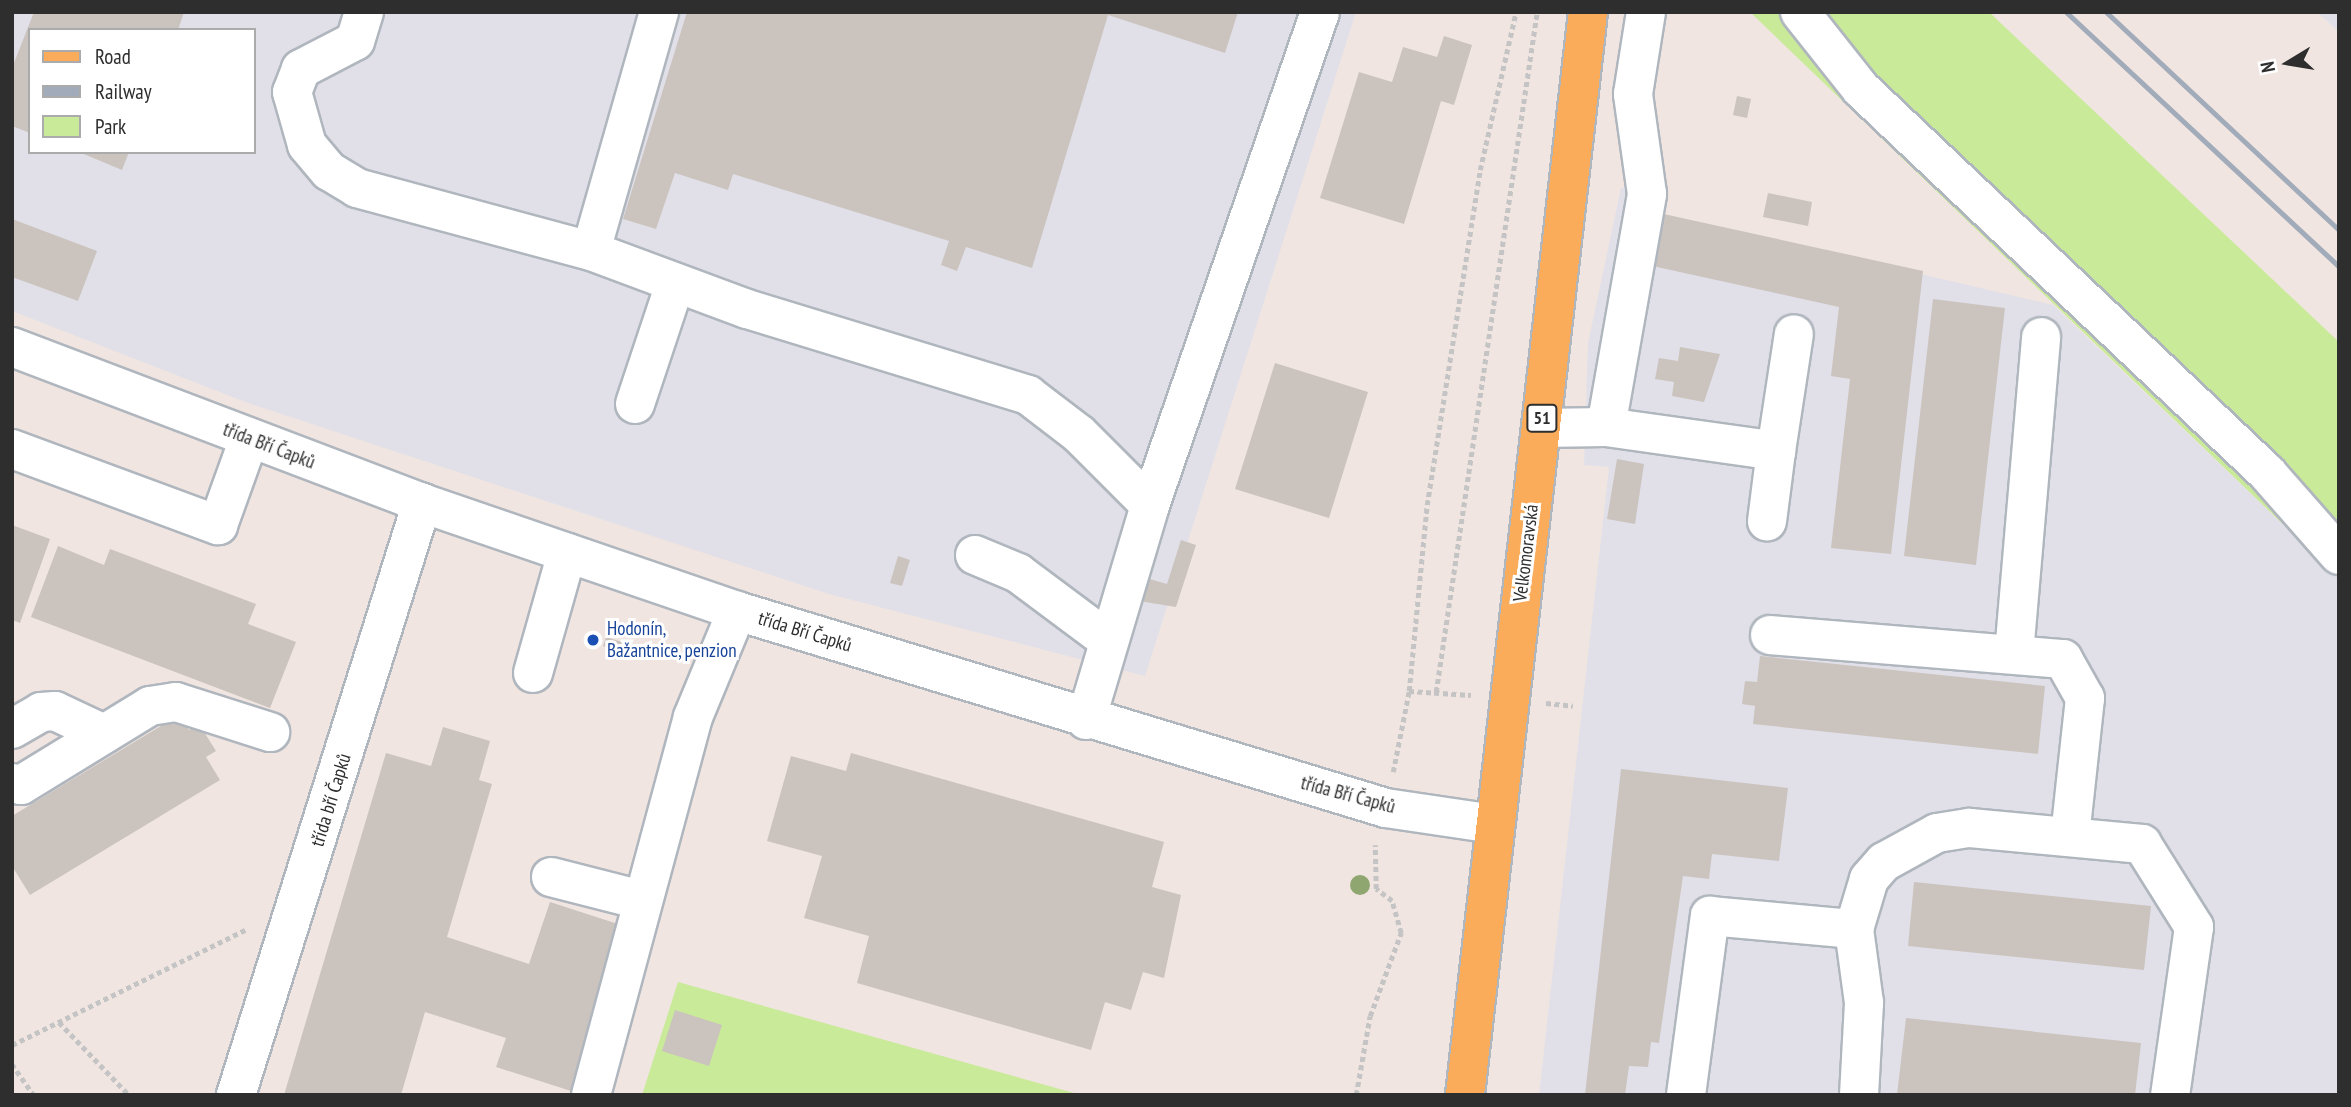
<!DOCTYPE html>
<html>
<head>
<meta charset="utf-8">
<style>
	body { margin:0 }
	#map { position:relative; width:2351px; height:1107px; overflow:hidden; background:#f0e5e0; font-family:"PT Sans Narrow",sans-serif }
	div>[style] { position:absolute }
	.industrial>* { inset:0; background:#e1e0e8 }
	.green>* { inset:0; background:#c9ea99 }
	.building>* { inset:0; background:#cbc3be }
	.path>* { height:4.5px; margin-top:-2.25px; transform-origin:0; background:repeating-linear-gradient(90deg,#c4c4c4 0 5px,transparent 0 8.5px) }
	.roads { filter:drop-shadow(2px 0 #b0b6be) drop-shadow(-2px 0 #b0b6be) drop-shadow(0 2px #b0b6be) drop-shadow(0 -2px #b0b6be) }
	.minor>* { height:38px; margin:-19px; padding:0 19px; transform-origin:19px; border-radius:19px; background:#fff }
	.major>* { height:38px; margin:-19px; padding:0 19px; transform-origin:19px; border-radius:19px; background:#fbac5a }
	.rail>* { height:5px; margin:-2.5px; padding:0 2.5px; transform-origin:2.5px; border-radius:2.5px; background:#a1abb9 }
	.trees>* { width:20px; height:20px; margin:-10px; border-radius:50%; background:#90a671 }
	.dots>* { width:19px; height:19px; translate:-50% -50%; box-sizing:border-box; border:4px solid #fff; border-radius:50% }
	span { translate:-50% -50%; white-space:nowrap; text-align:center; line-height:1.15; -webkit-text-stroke:6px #fff; paint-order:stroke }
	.shield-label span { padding:2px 5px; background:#fff; border:2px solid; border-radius:5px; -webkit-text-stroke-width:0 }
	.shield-label { font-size:18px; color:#2e2e2e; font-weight:700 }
	.street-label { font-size:19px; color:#2e2e2e }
	.transit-label { font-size:19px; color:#164399 }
	.left { translate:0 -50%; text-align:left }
	.frame { position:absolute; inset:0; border:14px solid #2e2e2e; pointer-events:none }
	.legend { position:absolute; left:28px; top:28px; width:228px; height:126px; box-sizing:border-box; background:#fff; border:2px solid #ababab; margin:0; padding:9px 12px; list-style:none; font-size:21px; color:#2e2e2e }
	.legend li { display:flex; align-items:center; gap:14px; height:35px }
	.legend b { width:35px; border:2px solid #ababab }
	.north { position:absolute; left:2253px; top:28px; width:70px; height:70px; -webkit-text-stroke:5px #fff; paint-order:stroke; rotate:259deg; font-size:19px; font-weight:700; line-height:28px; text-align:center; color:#2e2e2e }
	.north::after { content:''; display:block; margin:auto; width:24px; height:32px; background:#2e2e2e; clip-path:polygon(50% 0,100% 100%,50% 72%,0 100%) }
</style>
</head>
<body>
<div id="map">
	<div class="industrial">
		<i style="clip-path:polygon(evenodd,12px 12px,1356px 12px,1145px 676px,829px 594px,248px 403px,12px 311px,12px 12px,30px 30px,254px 30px,254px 152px,30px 152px,30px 30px)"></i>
		<i style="clip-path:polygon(2317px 12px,2339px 12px,2339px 32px)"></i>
		<i style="clip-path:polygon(1621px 188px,1658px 195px,1659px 213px,2053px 305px,2339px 578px,2339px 1095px,1539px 1095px,1609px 467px,1584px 465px,1588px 343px)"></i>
	</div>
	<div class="green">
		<i style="clip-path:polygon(1750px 12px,1989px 12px,2339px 342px,2339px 578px)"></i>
		<i style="clip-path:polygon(678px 982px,1081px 1095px,642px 1095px)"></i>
	</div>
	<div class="building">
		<i style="clip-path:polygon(34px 12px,184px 12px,178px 30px,30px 30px,30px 133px,12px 126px,12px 68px)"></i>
		<i style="clip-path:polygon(687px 12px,1238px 12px,1225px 53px,1108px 15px,1032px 268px,966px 247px,957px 271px,941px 265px,949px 241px,733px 174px,728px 190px,675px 173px,656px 229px,623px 219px)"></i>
		<i style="clip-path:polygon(1444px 36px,1472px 45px,1454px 105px,1441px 101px,1404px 224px,1320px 198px,1359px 72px,1392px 82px,1403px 47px,1437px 57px)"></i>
		<i style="clip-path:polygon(1737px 96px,1751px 99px,1747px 118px,1733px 115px)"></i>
		<i style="clip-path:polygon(79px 152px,129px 152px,122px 170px)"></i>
		<i style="clip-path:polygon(1768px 193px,1812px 202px,1808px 226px,1763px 217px)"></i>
		<i style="clip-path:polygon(1659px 213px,1923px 271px,1891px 554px,1831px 548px,1850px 379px,1831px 376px,1839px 307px,1648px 265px)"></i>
		<i style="clip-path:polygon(12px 219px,97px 251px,78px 301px,12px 277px)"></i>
		<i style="clip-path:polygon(1933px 299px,2005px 308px,1976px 565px,1904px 556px)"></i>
		<i style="clip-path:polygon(1680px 347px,1720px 354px,1704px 402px,1672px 396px,1674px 382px,1655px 379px,1659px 358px,1678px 361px)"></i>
		<i style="clip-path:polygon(1275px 363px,1368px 392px,1329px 518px,1235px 489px)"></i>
		<i style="clip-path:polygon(1617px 459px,1644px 464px,1635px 524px,1607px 519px)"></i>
		<i style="clip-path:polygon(12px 525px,50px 539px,20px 623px,12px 620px)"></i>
		<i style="clip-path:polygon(1181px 540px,1196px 545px,1176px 607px,1139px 601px,1146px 578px,1167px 584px)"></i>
		<i style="clip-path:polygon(58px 546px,104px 565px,110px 549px,256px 604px,248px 624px,296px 642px,270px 708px,31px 617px)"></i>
		<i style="clip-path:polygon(898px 556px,910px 560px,902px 586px,890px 583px)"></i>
		<i style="clip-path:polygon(606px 637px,625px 643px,622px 652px,603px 646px)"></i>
		<i style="clip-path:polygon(1760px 656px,2045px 686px,2038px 754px,1753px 724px,1755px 706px,1742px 704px,1745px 681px,1757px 682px)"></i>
		<i style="clip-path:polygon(179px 715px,189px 730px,199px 724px,216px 751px,206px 757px,220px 780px,30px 895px,12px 866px,12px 816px)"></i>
		<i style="clip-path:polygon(443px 727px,490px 741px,479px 780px,492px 784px,447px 937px,529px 964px,550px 902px,624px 926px,571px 1091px,496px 1067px,506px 1038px,425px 1012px,401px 1095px,284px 1095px,386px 753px,431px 766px)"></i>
		<i style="clip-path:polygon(851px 753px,1164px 842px,1152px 887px,1181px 895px,1164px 978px,1143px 972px,1131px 1010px,1105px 1002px,1091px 1050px,857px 983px,869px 936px,804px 918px,822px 856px,767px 841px,791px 756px,846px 771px)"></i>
		<i style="clip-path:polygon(1621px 769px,1788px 788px,1779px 861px,1712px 854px,1709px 879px,1683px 876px,1659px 1043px,1651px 1042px,1648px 1067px,1629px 1066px,1625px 1095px,1585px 1095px)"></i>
		<i style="clip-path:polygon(1914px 882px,2151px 906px,2144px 970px,1908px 946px)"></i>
		<i style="clip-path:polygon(675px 1010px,722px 1025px,709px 1066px,662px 1051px)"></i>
		<i style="clip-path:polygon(1906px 1018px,2141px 1043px,2135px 1095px,1897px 1095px)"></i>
	</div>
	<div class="path">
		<i style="left:1409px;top:691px;width:187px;rotate:-84.5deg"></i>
		<i style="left:1427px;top:505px;width:339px;rotate:-81deg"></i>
		<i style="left:1480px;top:170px;width:162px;rotate:-77.2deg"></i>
		<i style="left:1436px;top:692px;width:687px;rotate:-81.55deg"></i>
		<i style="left:1546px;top:703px;width:27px;rotate:6deg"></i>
		<i style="left:1393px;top:772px;width:83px;rotate:-78.8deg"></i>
		<i style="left:1409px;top:691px;width:62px;rotate:3.7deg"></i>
		<i style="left:59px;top:1022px;width:101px;rotate:46.2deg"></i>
		<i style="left:12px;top:1045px;width:262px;rotate:-26.3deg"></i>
		<i style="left:12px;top:1064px;width:38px;rotate:55deg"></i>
		<i style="left:1356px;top:1095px;width:80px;rotate:-80deg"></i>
		<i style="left:1370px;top:1016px;width:89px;rotate:-69.5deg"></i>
		<i style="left:1401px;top:933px;width:33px;rotate:-106deg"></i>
		<i style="left:1392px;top:901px;width:20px;rotate:-143deg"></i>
		<i style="left:1376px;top:889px;width:44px;rotate:-91.3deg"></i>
	</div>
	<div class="roads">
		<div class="minor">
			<i style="left:364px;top:12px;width:30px;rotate:107deg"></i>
			<i style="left:355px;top:41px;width:61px;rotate:152.6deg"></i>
			<i style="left:301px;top:69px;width:25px;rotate:111deg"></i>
			<i style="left:292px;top:92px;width:55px;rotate:74.2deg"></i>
			<i style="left:307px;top:145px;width:34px;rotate:50deg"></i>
			<i style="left:329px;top:171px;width:33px;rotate:31deg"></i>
			<i style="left:357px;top:188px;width:242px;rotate:15.1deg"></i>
			<i style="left:659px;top:12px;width:248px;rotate:105.9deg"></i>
			<i style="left:591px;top:251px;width:166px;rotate:20.4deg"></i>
			<i style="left:747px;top:309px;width:294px;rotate:17deg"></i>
			<i style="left:1028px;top:395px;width:64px;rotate:37.4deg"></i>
			<i style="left:1079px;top:434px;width:100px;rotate:45deg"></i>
			<i style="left:1800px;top:12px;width:98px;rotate:51.6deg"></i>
			<i style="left:1861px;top:89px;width:559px;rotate:43.4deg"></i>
			<i style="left:2267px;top:473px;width:109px;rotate:48.7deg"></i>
			<i style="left:12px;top:347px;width:439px;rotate:20.8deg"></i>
			<i style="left:422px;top:503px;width:333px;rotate:18.9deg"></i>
			<i style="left:737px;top:611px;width:678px;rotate:16.89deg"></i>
			<i style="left:1386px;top:808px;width:109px;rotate:8.4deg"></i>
			<i style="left:635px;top:404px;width:126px;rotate:-71.6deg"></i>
			<i style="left:1606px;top:427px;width:172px;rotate:8deg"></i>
			<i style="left:1776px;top:451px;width:71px;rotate:97.3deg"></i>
			<i style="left:1541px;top:428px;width:65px;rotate:-0.9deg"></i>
			<i style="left:1606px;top:427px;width:237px;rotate:-80deg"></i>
			<i style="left:1647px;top:194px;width:101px;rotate:-98deg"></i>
			<i style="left:1633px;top:94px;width:83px;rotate:-81deg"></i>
			<i style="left:12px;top:449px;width:220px;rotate:20.3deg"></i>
			<i style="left:218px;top:525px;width:91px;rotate:-70.2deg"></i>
			<i style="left:1776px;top:451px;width:118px;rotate:-81.3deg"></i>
			<i style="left:975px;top:555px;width:47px;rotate:22.7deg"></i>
			<i style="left:1018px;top:573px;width:112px;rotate:36.7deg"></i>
			<i style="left:1770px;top:635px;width:294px;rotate:4.7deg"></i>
			<i style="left:2063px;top:659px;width:45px;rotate:60.6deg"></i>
			<i style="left:2085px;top:698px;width:138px;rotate:96.2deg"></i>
			<i style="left:2014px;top:654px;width:318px;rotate:-85.1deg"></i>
			<i style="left:533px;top:673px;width:125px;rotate:-74.2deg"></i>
			<i style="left:1086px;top:720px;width:224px;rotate:-73.4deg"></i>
			<i style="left:1150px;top:505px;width:521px;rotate:-70.97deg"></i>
			<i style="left:12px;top:729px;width:34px;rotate:-30deg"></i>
			<i style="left:41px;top:712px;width:14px;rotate:-4deg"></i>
			<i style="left:55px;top:711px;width:54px;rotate:25.1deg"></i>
			<i style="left:12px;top:783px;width:9px;rotate:13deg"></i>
			<i style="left:21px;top:785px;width:151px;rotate:-31.5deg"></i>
			<i style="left:150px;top:706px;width:26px;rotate:-9deg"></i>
			<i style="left:176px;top:702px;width:99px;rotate:17.7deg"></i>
			<i style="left:551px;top:877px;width:93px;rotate:14.3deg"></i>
			<i style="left:1854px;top:929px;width:52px;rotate:-73.3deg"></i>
			<i style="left:1869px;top:879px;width:23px;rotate:-49deg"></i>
			<i style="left:1884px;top:862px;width:60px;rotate:-28.7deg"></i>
			<i style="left:1937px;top:833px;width:33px;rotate:-9deg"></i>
			<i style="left:1970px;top:828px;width:173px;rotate:5.3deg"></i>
			<i style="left:2142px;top:844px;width:98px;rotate:57.9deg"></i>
			<i style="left:2194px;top:927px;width:170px;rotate:98.1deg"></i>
			<i style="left:236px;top:1095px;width:621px;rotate:-72.56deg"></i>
			<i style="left:591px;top:1095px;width:392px;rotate:-74.9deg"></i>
			<i style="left:693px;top:717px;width:115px;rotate:-67.5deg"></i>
			<i style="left:1686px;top:1095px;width:181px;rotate:-82.4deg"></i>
			<i style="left:1710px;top:916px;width:145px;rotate:5.2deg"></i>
			<i style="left:1854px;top:929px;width:75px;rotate:82.3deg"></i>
			<i style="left:1864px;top:1003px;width:92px;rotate:93.1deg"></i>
		</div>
		<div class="major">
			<i style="left:1465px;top:1095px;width:1090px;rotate:-83.52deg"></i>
		</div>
	</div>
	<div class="rail">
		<i style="left:2066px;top:12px;width:374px;rotate:43deg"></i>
		<i style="left:2106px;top:12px;width:319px;rotate:43.1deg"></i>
	</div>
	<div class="trees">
		<i style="left:1360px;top:885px"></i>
	</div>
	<div class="dots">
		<i style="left:593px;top:640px;background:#1a4fb4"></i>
	</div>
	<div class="shield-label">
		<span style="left:1542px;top:418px">51</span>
	</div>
	<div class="street-label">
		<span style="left:269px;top:446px;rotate:21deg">třída Bří Čapků</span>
		<span style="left:1526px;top:553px;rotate:-83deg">Velkomoravská</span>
		<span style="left:805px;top:632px;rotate:17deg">třída Bří Čapků</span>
		<span style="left:1348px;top:795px;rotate:15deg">třída Bří Čapků</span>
		<span style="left:331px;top:800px;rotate:-73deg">třída bří Čapků</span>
	</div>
	<div class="transit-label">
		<span class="left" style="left:607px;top:640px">Hodonín,<br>Bažantnice, penzion</span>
	</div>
	<div class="frame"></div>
	<ul class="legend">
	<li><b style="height:9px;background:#fbac5a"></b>Road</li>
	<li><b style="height:9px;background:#a1abb9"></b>Railway</li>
	<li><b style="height:19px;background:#c9ea99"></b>Park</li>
	</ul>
	<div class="north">N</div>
</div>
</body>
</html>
